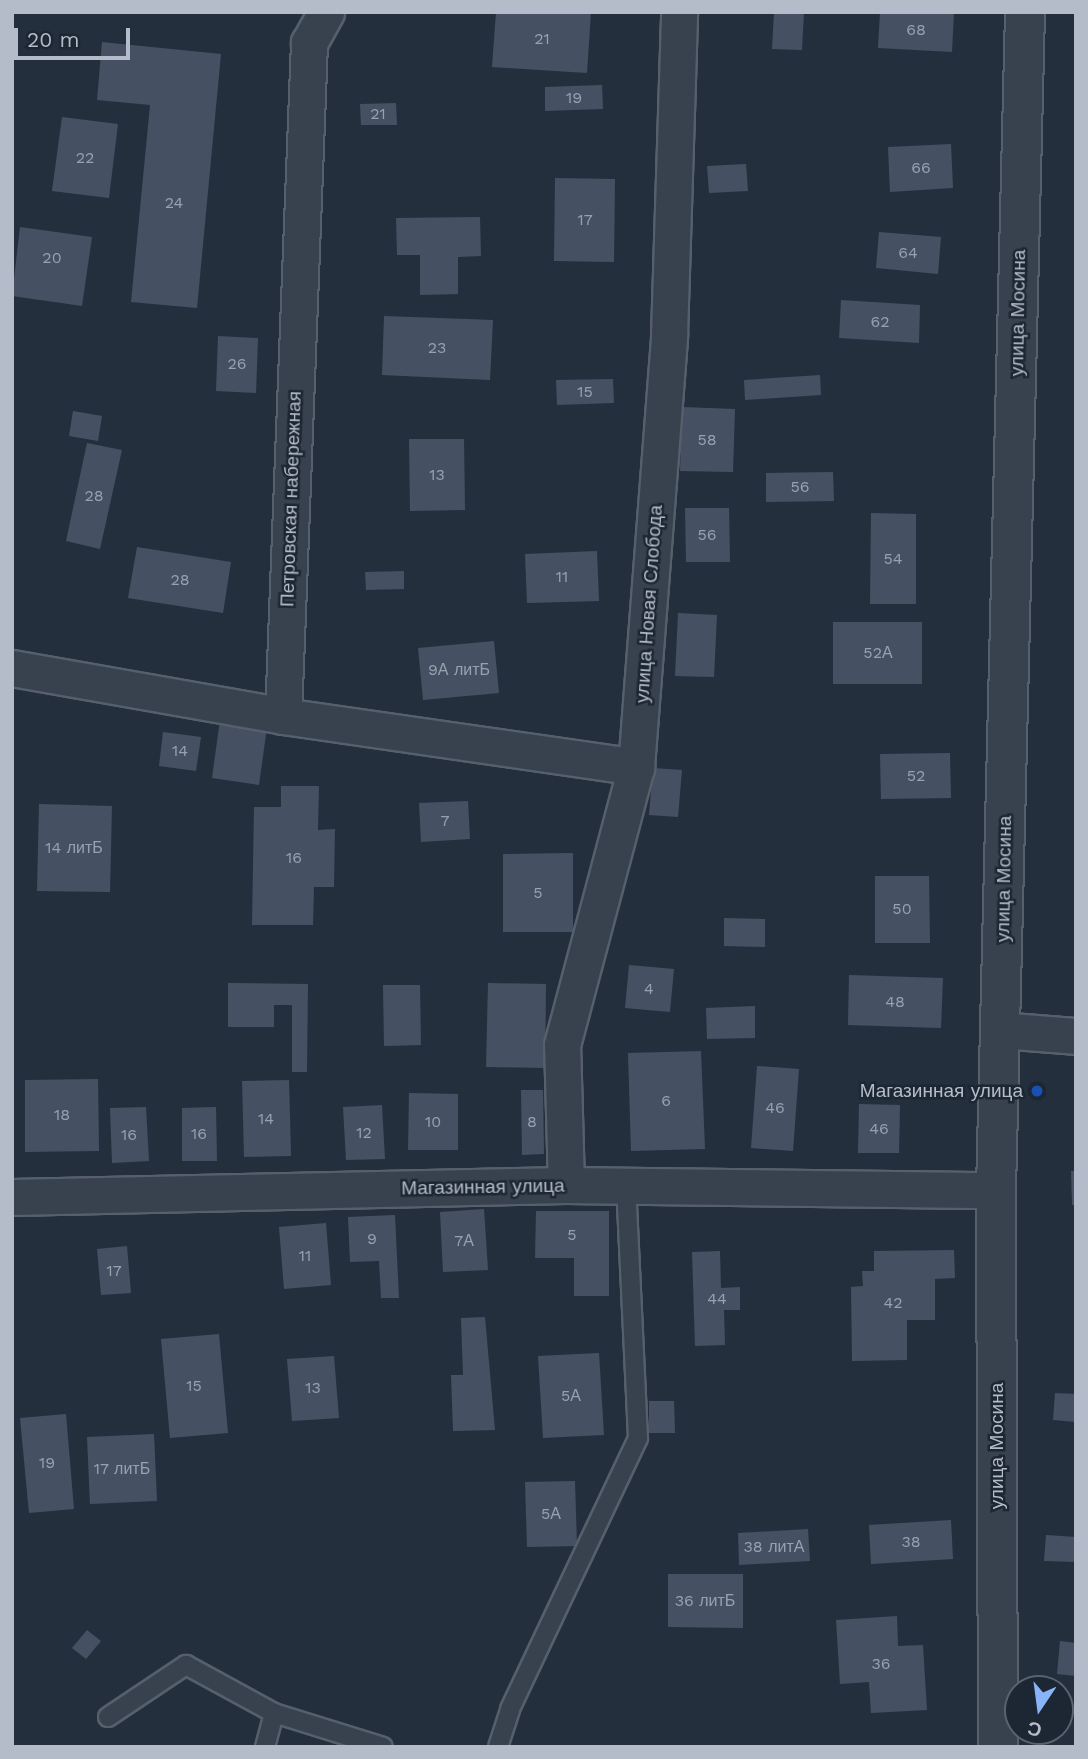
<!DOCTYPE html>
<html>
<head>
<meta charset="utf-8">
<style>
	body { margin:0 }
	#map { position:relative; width:1088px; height:1759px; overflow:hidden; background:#242f3e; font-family:"Work Sans",sans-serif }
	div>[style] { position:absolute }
	.building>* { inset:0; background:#455162 }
	.roads { filter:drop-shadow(2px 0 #565f6c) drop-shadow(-2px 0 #565f6c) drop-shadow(0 2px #565f6c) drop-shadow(0 -2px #565f6c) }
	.service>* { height:18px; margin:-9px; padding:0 9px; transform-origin:9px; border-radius:9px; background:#38414e }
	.minor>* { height:35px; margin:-17.5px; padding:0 17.5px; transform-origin:17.5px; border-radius:17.5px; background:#38414e }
	.tertiary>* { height:38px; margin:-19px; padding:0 19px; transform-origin:19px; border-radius:19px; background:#38414e }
	.dots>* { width:19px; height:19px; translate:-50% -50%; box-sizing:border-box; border:4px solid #1d2633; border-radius:50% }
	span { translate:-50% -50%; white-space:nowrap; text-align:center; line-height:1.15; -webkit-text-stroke:5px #1d2633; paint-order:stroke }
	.number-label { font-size:16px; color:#98a1af }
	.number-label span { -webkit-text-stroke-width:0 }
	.street-label { font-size:19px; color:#b4bcc9 }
	.poi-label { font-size:19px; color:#b4bcc9 }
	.right { translate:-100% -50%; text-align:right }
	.frame { position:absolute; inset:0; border:14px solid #b4bcc9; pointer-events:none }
	.north { position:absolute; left:1004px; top:1675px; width:70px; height:70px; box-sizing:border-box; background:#1d2633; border:2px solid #59626f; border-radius:50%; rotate:193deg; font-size:19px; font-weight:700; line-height:28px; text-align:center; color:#b4bcc9 }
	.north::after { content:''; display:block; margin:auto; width:24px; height:32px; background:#8ab4f8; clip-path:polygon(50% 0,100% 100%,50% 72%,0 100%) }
	.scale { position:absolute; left:14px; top:28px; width:116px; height:32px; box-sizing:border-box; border:4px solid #b4bcc9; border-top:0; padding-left:9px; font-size:21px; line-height:24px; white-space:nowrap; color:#b4bcc9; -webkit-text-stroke:5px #1d2633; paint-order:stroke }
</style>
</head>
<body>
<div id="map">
	<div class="building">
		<i style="clip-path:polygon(496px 12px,591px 12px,587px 73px,492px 67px)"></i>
		<i style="clip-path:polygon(774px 12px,804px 12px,802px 50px,772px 49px)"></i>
		<i style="clip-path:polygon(880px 12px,954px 12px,952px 52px,878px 48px)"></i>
		<i style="clip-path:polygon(102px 42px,221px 54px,197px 308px,131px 302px,150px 105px,97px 100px)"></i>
		<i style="clip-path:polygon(602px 85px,603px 109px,545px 111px,545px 87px)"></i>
		<i style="clip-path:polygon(396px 103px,397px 125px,361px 125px,360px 104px)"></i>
		<i style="clip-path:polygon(62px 117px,118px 124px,109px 198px,52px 191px)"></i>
		<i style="clip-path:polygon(951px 144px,953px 188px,890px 192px,888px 147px)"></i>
		<i style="clip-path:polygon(746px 164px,748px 191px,709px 193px,707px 166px)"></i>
		<i style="clip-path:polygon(555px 178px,615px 179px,614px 262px,554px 261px)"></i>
		<i style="clip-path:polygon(480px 217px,481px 256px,458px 257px,458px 294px,420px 295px,420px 255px,397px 255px,396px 218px)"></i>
		<i style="clip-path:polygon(20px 227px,92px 237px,82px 306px,12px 296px)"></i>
		<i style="clip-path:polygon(879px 232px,941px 237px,938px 274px,876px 268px)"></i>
		<i style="clip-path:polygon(841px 300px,920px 305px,919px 343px,839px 338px)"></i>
		<i style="clip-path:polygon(384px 316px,493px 320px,490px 380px,382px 375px)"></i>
		<i style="clip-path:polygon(218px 336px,258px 338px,256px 393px,216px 391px)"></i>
		<i style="clip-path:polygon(820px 375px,821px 395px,745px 400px,744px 380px)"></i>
		<i style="clip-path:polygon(613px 379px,614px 403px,557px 405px,556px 380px)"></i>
		<i style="clip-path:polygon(682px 407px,735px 409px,733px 472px,680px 471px)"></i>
		<i style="clip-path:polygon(73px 411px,102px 416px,98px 441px,69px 436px)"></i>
		<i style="clip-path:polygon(409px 439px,464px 439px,465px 510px,410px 511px)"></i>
		<i style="clip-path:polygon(87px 443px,122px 450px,100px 549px,66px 541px)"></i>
		<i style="clip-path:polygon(833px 472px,834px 501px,766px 502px,766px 473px)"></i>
		<i style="clip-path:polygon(685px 508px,729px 508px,730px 562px,686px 562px)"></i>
		<i style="clip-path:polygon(871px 513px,916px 514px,916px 604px,870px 604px)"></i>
		<i style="clip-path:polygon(137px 547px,231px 562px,223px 613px,128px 598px)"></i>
		<i style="clip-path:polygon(597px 551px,599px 601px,527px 603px,525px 554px)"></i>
		<i style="clip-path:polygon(404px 571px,404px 589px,366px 590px,365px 572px)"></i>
		<i style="clip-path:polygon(678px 613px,717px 615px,714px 677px,675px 676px)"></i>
		<i style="clip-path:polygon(833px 622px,922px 622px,922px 684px,833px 684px)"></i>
		<i style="clip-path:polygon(494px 641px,499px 693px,423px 700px,418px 648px)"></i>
		<i style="clip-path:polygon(220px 720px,267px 727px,259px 785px,212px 778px)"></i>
		<i style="clip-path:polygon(163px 732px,201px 737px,196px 771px,159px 766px)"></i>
		<i style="clip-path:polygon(950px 753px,951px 798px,881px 799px,880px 754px)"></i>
		<i style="clip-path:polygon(653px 768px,682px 770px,678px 817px,649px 815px)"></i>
		<i style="clip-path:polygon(281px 786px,319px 786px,318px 830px,335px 829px,334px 887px,314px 887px,313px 925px,252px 925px,254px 807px,281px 807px)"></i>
		<i style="clip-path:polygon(468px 801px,470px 839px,421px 842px,419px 803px)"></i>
		<i style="clip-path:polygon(39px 804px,112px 806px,110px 892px,37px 891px)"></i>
		<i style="clip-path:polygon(573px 853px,573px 932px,503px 932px,503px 854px)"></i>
		<i style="clip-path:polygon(875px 876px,929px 876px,930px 943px,875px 943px)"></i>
		<i style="clip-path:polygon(724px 918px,765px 919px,765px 947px,724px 946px)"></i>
		<i style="clip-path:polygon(629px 965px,674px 969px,670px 1012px,625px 1008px)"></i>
		<i style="clip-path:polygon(849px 975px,943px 978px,941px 1028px,848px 1025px)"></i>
		<i style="clip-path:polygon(228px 983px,308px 984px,307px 1072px,292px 1072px,292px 1005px,274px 1005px,274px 1027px,228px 1027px)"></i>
		<i style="clip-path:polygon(488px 983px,546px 984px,545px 1068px,486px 1067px)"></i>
		<i style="clip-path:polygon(383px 985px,420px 985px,421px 1045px,384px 1046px)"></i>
		<i style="clip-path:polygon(755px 1006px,755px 1038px,707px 1039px,706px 1008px)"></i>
		<i style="clip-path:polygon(701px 1051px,705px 1149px,631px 1151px,628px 1053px)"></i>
		<i style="clip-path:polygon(757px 1066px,799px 1069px,793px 1151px,751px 1148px)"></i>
		<i style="clip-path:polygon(98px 1079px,99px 1151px,25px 1152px,25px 1080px)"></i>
		<i style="clip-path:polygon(289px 1080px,291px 1156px,244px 1157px,242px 1081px)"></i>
		<i style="clip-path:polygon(521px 1090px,543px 1090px,544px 1154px,522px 1155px)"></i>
		<i style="clip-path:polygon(409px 1093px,458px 1094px,458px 1150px,408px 1150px)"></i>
		<i style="clip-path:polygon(859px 1104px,900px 1105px,899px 1153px,858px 1153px)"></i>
		<i style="clip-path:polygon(382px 1105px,385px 1159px,346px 1160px,343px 1107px)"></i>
		<i style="clip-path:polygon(146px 1107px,149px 1161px,112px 1163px,110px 1108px)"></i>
		<i style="clip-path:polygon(216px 1107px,217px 1161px,182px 1161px,182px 1108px)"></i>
		<i style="clip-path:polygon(1071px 1171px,1076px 1171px,1076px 1205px,1072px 1205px)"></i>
		<i style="clip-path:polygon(484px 1209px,488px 1270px,443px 1272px,440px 1212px)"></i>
		<i style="clip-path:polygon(536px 1211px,609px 1211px,609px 1296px,574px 1296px,574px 1258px,535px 1258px)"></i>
		<i style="clip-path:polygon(395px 1215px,399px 1298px,381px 1298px,379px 1261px,350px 1262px,348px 1217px)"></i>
		<i style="clip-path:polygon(326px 1223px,331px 1285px,284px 1289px,279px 1227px)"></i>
		<i style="clip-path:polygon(127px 1246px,131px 1293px,101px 1295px,97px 1249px)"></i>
		<i style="clip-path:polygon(954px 1250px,955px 1278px,935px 1279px,935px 1320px,907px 1320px,907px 1360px,852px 1361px,851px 1287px,863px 1286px,862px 1271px,874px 1271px,874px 1251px)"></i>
		<i style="clip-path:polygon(720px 1251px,721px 1288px,740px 1287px,740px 1310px,724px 1310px,725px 1345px,695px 1346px,692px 1252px)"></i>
		<i style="clip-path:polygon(485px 1317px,495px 1430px,453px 1431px,451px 1375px,463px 1375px,461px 1318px)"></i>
		<i style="clip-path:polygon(219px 1334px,228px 1433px,170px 1438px,161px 1339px)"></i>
		<i style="clip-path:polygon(599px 1353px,604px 1435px,543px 1438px,538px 1356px)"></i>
		<i style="clip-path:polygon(334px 1356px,339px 1418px,292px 1421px,287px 1359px)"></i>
		<i style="clip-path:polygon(1055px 1393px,1076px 1394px,1076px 1422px,1053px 1420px)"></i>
		<i style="clip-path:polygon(649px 1401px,674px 1401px,675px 1433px,649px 1433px)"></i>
		<i style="clip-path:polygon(66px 1414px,74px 1509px,29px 1513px,20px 1418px)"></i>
		<i style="clip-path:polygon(154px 1434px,157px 1501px,90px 1504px,87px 1437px)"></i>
		<i style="clip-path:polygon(575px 1481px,577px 1546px,527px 1547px,525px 1482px)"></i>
		<i style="clip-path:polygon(951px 1520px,953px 1559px,871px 1564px,869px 1525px)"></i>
		<i style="clip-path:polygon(808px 1529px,810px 1561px,739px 1565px,738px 1533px)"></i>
		<i style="clip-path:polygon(1046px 1535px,1076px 1537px,1076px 1562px,1044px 1561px)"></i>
		<i style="clip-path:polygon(668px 1574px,743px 1574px,743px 1628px,668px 1627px)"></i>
		<i style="clip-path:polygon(897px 1616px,898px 1646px,923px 1645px,927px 1710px,871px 1713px,869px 1682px,840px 1684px,836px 1620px)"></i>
		<i style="clip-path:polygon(87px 1630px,101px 1641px,86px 1659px,72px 1648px)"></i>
		<i style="clip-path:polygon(1060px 1641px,1076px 1643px,1076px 1676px,1057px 1674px)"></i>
	</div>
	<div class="roads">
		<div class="service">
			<i style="left:108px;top:1717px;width:94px;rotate:-33.7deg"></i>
			<i style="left:186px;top:1665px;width:100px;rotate:28.6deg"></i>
			<i style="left:274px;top:1713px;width:114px;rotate:17.3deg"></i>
			<i style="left:265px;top:1747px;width:35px;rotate:-75deg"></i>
			<i style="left:498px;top:1747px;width:40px;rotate:-72deg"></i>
			<i style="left:510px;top:1709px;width:300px;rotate:-64.7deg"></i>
			<i style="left:638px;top:1438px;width:253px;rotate:-92.7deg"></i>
		</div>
		<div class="minor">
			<i style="left:12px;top:668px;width:275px;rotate:10deg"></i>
			<i style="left:283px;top:716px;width:674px;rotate:-87.79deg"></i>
			<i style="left:309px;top:43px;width:35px;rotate:-61deg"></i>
			<i style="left:283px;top:716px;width:357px;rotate:8.2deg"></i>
			<i style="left:1000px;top:1030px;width:76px;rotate:4.5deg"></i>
			<i style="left:566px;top:1185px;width:140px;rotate:-91.6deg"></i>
			<i style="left:562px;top:1045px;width:288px;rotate:-75.1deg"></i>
			<i style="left:636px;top:767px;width:433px;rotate:-85.6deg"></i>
			<i style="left:669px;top:335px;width:323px;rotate:-88.2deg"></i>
			<i style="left:12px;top:1197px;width:554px;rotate:-1.24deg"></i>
			<i style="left:566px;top:1185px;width:430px;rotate:0.7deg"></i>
		</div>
		<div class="tertiary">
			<i style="left:998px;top:1747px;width:557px;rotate:-90.21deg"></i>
			<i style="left:996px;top:1190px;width:1178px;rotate:-88.59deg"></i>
		</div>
	</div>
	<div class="dots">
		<i style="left:1037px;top:1091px;background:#1a4fb4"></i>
	</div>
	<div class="number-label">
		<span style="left:916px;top:30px">68</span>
		<span style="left:542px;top:39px">21</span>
		<span style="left:574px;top:98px">19</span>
		<span style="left:378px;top:114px">21</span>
		<span style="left:85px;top:158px">22</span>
		<span style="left:921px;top:168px">66</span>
		<span style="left:174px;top:203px">24</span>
		<span style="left:585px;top:220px">17</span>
		<span style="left:908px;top:253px">64</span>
		<span style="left:52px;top:258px">20</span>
		<span style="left:880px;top:322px">62</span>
		<span style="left:437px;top:348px">23</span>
		<span style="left:237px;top:364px">26</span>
		<span style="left:585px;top:392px">15</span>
		<span style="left:707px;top:440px">58</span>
		<span style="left:437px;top:475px">13</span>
		<span style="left:800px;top:487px">56</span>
		<span style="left:94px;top:496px">28</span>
		<span style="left:707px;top:535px">56</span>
		<span style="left:893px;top:559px">54</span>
		<span style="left:562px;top:577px">11</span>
		<span style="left:180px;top:580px">28</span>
		<span style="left:878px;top:653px">52А</span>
		<span style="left:459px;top:670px">9А литБ</span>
		<span style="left:180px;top:751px">14</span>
		<span style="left:916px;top:776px">52</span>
		<span style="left:445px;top:821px">7</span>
		<span style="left:74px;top:848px">14 литБ</span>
		<span style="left:294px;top:858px">16</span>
		<span style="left:538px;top:893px">5</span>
		<span style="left:902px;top:909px">50</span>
		<span style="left:649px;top:989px">4</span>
		<span style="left:895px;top:1002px">48</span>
		<span style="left:666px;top:1101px">6</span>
		<span style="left:775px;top:1108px">46</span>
		<span style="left:62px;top:1115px">18</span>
		<span style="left:266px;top:1119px">14</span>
		<span style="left:433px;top:1122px">10</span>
		<span style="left:532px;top:1122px">8</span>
		<span style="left:879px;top:1129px">46</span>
		<span style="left:364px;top:1133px">12</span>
		<span style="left:199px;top:1134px">16</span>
		<span style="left:129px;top:1135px">16</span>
		<span style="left:572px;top:1235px">5</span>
		<span style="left:372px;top:1239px">9</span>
		<span style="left:464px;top:1241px">7А</span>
		<span style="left:305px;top:1256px">11</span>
		<span style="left:114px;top:1271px">17</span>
		<span style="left:717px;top:1299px">44</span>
		<span style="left:893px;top:1303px">42</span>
		<span style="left:194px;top:1386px">15</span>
		<span style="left:313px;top:1388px">13</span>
		<span style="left:571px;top:1396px">5А</span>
		<span style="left:47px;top:1463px">19</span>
		<span style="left:122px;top:1469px">17 литБ</span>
		<span style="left:551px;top:1514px">5А</span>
		<span style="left:911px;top:1542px">38</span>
		<span style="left:774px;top:1547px">38 литА</span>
		<span style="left:705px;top:1601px">36 литБ</span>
		<span style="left:881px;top:1664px">36</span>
	</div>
	<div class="street-label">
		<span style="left:1018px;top:313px;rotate:-89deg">улица Мосина</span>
		<span style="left:291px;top:499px;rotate:-88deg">Петровская набережная</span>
		<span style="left:649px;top:604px;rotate:-86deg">улица Новая Слобода</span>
		<span style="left:1004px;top:879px;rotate:-89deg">улица Мосина</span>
		<span style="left:483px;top:1187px;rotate:-1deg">Магазинная улица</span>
		<span style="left:997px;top:1446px;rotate:-90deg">улица Мосина</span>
	</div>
	<div class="poi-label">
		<span class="right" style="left:1023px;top:1091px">Магазинная улица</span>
	</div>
	<div class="frame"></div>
	<div class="north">С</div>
	<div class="scale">20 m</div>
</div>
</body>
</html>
